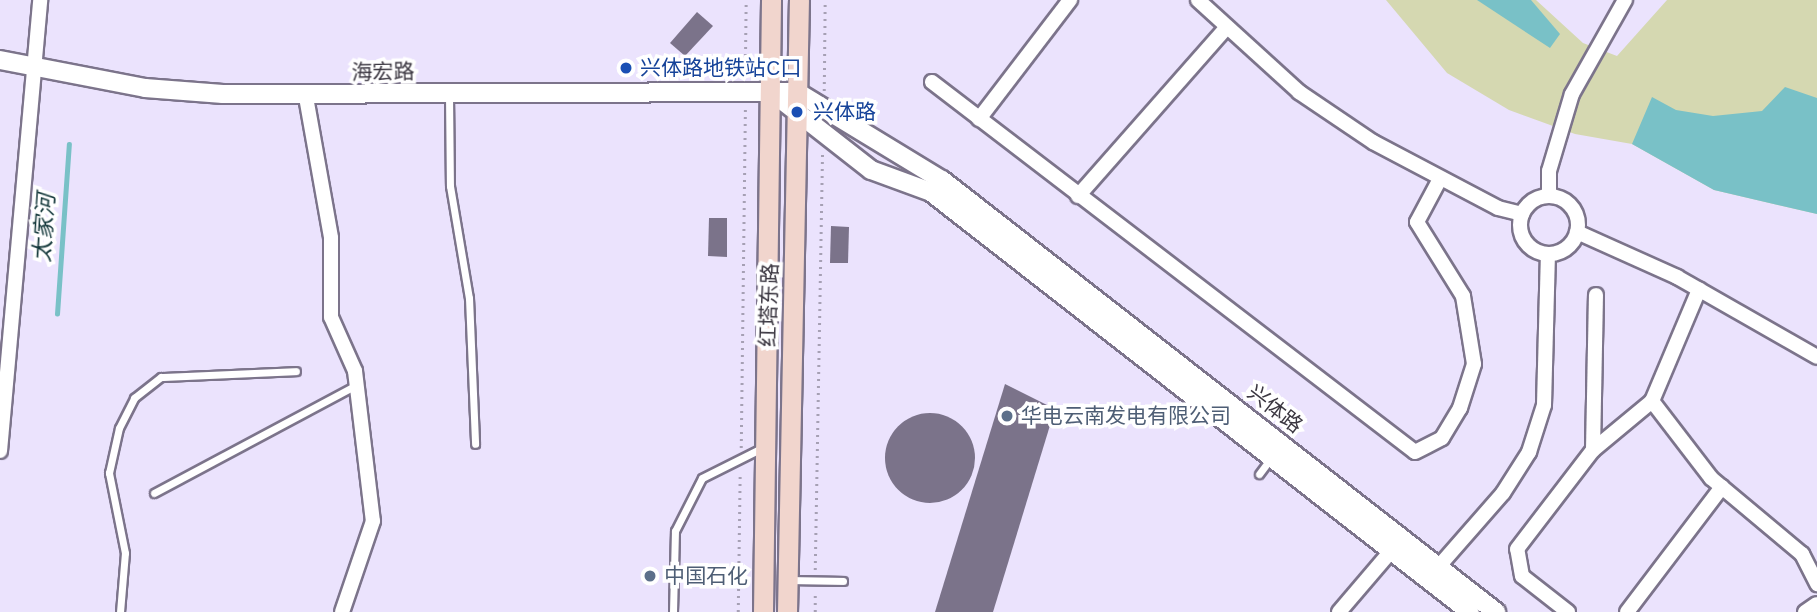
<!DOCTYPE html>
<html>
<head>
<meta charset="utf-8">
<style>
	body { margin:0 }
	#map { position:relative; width:1817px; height:612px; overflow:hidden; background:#ebe3fd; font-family:"Work Sans","Noto Sans SC",sans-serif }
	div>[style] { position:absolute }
	.green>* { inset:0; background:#d5d8b1 }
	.water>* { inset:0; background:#79c1c7 }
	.stream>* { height:4.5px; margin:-2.25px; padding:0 2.25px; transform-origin:2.25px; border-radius:2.25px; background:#79c1c7 }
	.building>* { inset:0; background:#7b738a }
	.round { border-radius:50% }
	.path>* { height:2.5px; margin-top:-1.25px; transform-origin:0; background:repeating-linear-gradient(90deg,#a6a0b4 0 2px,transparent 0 7px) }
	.roads { filter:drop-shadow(2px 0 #7c748b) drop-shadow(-2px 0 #7c748b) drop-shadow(0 2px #7c748b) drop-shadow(0 -2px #7c748b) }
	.service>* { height:7px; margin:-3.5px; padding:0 3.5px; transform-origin:3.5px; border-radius:3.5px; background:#fff }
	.minor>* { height:14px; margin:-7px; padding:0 7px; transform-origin:7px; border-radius:7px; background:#fff }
	.minor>.ring { margin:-7px; padding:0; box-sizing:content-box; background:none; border:14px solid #fff; border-radius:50% }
	.tertiary>* { height:18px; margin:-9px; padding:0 9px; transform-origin:9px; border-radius:9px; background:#fff }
	.secondary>* { height:19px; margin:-9.5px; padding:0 9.5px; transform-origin:9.5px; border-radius:9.5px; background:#f1d5cd }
	.dots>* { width:19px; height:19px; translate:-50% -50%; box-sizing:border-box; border:4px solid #fff; border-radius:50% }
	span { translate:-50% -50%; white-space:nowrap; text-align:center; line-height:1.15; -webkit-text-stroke:7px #fff; paint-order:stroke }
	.transit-label { font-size:21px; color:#164399 }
	.left { translate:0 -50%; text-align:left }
	.street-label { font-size:21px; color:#3b3741 }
	.service-label { font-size:21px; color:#4e5e75 }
	.water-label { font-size:23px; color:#15393c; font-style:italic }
</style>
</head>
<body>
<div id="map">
	<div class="green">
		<i style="clip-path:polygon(1386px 0,1536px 0,1583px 43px,1617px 56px,1667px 0,1817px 0,1817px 214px,1714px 190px,1632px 144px,1575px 134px,1509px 110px,1447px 73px)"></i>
	</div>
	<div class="water">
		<i style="clip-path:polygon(1477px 0,1531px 0,1560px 34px,1550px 48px)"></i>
		<i style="clip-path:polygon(1785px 87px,1817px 98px,1817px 214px,1714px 190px,1632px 144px,1652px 97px,1676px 110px,1713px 116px,1762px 111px)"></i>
	</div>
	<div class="stream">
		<i style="left:57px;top:314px;width:170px;rotate:-86deg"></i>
	</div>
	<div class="building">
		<i style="clip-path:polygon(697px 12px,713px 26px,685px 56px,670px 43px)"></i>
		<i style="clip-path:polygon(709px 218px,727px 218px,727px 257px,708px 256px)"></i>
		<i style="clip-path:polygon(831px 226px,849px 227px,848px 263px,830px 263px)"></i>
		<i style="clip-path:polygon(1005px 384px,1055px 409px,993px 612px,935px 612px)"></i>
		<i class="round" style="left:885px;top:413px;width:90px;height:90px"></i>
	</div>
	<div class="path">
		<i style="left:745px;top:77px;width:77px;rotate:-89.3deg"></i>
		<i style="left:824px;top:91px;width:91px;rotate:-89.4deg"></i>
		<i style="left:741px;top:448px;width:340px;rotate:-89.3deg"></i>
		<i style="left:815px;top:570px;width:417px;rotate:-89deg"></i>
		<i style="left:738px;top:612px;width:140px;rotate:-89.2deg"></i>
		<i style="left:815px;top:612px;width:21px;rotate:-90deg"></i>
	</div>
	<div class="roads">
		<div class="service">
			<i style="left:449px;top:95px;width:91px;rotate:89.4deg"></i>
			<i style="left:450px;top:186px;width:114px;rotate:80.4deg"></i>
			<i style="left:469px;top:298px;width:146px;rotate:87.6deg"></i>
			<i style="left:1259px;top:474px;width:20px;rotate:-53deg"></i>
			<i style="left:154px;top:493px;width:229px;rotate:-28.1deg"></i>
			<i style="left:791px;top:580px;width:52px;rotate:1.1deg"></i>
			<i style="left:120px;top:612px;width:59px;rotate:-85.2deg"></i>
			<i style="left:125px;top:553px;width:82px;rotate:-101.3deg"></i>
			<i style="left:109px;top:473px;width:46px;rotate:-77.5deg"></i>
			<i style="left:119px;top:428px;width:34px;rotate:-63deg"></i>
			<i style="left:134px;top:398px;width:34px;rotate:-38deg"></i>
			<i style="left:161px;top:377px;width:135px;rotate:-2.5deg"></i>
			<i style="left:673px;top:612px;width:81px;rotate:-88.6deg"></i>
			<i style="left:675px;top:531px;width:59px;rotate:-63deg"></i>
			<i style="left:702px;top:478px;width:67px;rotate:-26.6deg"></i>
		</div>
		<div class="minor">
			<i style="left:1198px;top:0;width:137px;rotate:42.3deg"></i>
			<i style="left:1299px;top:92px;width:89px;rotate:34deg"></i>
			<i style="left:1373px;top:142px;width:141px;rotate:27.8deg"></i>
			<i style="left:1498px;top:208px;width:25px;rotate:14deg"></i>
			<i style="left:932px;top:82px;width:608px;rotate:37.45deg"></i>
			<i style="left:1415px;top:452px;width:30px;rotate:-27deg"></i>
			<i style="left:1442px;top:438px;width:35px;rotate:-59deg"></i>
			<i style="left:1460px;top:408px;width:46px;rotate:-72.3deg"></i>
			<i style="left:1474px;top:364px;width:69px;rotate:-99.2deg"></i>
			<i style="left:1463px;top:296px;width:87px;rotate:-121.9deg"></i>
			<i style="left:1417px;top:222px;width:49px;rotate:-61.9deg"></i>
			<i style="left:306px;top:97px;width:143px;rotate:79.9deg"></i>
			<i style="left:331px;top:238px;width:79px;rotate:90deg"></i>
			<i style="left:331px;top:317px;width:59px;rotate:66deg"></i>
			<i style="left:355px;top:371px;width:151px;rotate:83.2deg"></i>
			<i style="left:373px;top:521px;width:96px;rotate:108.8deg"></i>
			<i style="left:979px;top:119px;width:150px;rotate:-52.6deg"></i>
			<i style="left:1549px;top:195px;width:24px;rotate:-90deg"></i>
			<i style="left:1549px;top:171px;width:80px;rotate:-73.4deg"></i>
			<i style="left:1572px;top:94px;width:108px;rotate:-60.6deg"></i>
			<i style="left:1078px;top:196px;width:224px;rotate:-48.6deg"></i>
			<i class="ring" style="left:1520px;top:196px;width:44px;height:44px"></i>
			<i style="left:1577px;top:232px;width:110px;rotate:24.2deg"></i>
			<i style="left:1677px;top:277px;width:161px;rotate:29.7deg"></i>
			<i style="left:1652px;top:401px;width:97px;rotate:52.5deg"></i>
			<i style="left:1711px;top:478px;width:119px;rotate:39.9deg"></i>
			<i style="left:1802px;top:554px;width:34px;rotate:63deg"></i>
			<i style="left:1593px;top:450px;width:155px;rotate:-88.9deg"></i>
			<i style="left:0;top:451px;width:453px;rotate:-84.9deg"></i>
			<i style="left:1433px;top:573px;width:106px;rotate:-48.8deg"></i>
			<i style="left:1503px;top:493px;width:49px;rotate:-57.6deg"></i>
			<i style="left:1529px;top:452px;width:49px;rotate:-72.3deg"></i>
			<i style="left:1544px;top:405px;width:151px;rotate:-88.5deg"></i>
			<i style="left:1339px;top:612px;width:82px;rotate:-49.5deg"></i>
			<i style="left:1568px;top:612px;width:58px;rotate:-142deg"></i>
			<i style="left:1522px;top:576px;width:27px;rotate:-100deg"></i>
			<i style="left:1517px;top:549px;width:125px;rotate:-52.5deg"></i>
			<i style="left:1593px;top:450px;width:77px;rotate:-39.7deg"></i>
			<i style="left:1652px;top:401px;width:121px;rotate:-67.1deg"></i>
			<i style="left:1627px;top:612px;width:157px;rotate:-52.8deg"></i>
			<i style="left:1805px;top:612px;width:14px;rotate:-34deg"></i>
		</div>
		<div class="tertiary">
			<i style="left:0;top:60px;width:148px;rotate:10.9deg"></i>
			<i style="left:145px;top:88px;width:78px;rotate:4.4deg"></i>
			<i style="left:223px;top:94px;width:574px;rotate:-0.2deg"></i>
			<i style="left:797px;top:92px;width:170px;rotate:31.3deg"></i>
			<i style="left:942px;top:180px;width:703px;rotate:37.95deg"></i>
			<i style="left:770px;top:91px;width:128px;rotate:38deg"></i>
			<i style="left:871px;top:170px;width:64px;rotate:20.1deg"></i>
			<i style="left:931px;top:192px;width:683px;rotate:37.93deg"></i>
		</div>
		<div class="secondary">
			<i style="left:763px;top:612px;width:612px;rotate:-89.25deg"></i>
			<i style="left:787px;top:612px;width:612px;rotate:-88.88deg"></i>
		</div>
	</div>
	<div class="dots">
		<i style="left:626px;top:68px;background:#1a4fb4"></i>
		<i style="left:797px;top:112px;background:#1a4fb4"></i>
		<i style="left:1007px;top:416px;background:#5c6f8a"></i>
		<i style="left:650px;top:576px;background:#5c6f8a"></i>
	</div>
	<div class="transit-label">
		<span class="left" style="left:640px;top:68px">兴体路地铁站C口</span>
		<span class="left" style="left:813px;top:112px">兴体路</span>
	</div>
	<div class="street-label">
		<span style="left:383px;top:72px;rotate:-1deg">海宏路</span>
		<span style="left:769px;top:305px;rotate:-88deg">红塔东路</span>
		<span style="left:1275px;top:409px;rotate:38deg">兴体路</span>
	</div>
	<div class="service-label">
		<span class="left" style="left:1021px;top:416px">华电云南发电有限公司</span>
		<span class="left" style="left:664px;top:576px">中国石化</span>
	</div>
	<div class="water-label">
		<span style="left:45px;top:228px;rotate:-86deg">太家河</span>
	</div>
</div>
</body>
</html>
